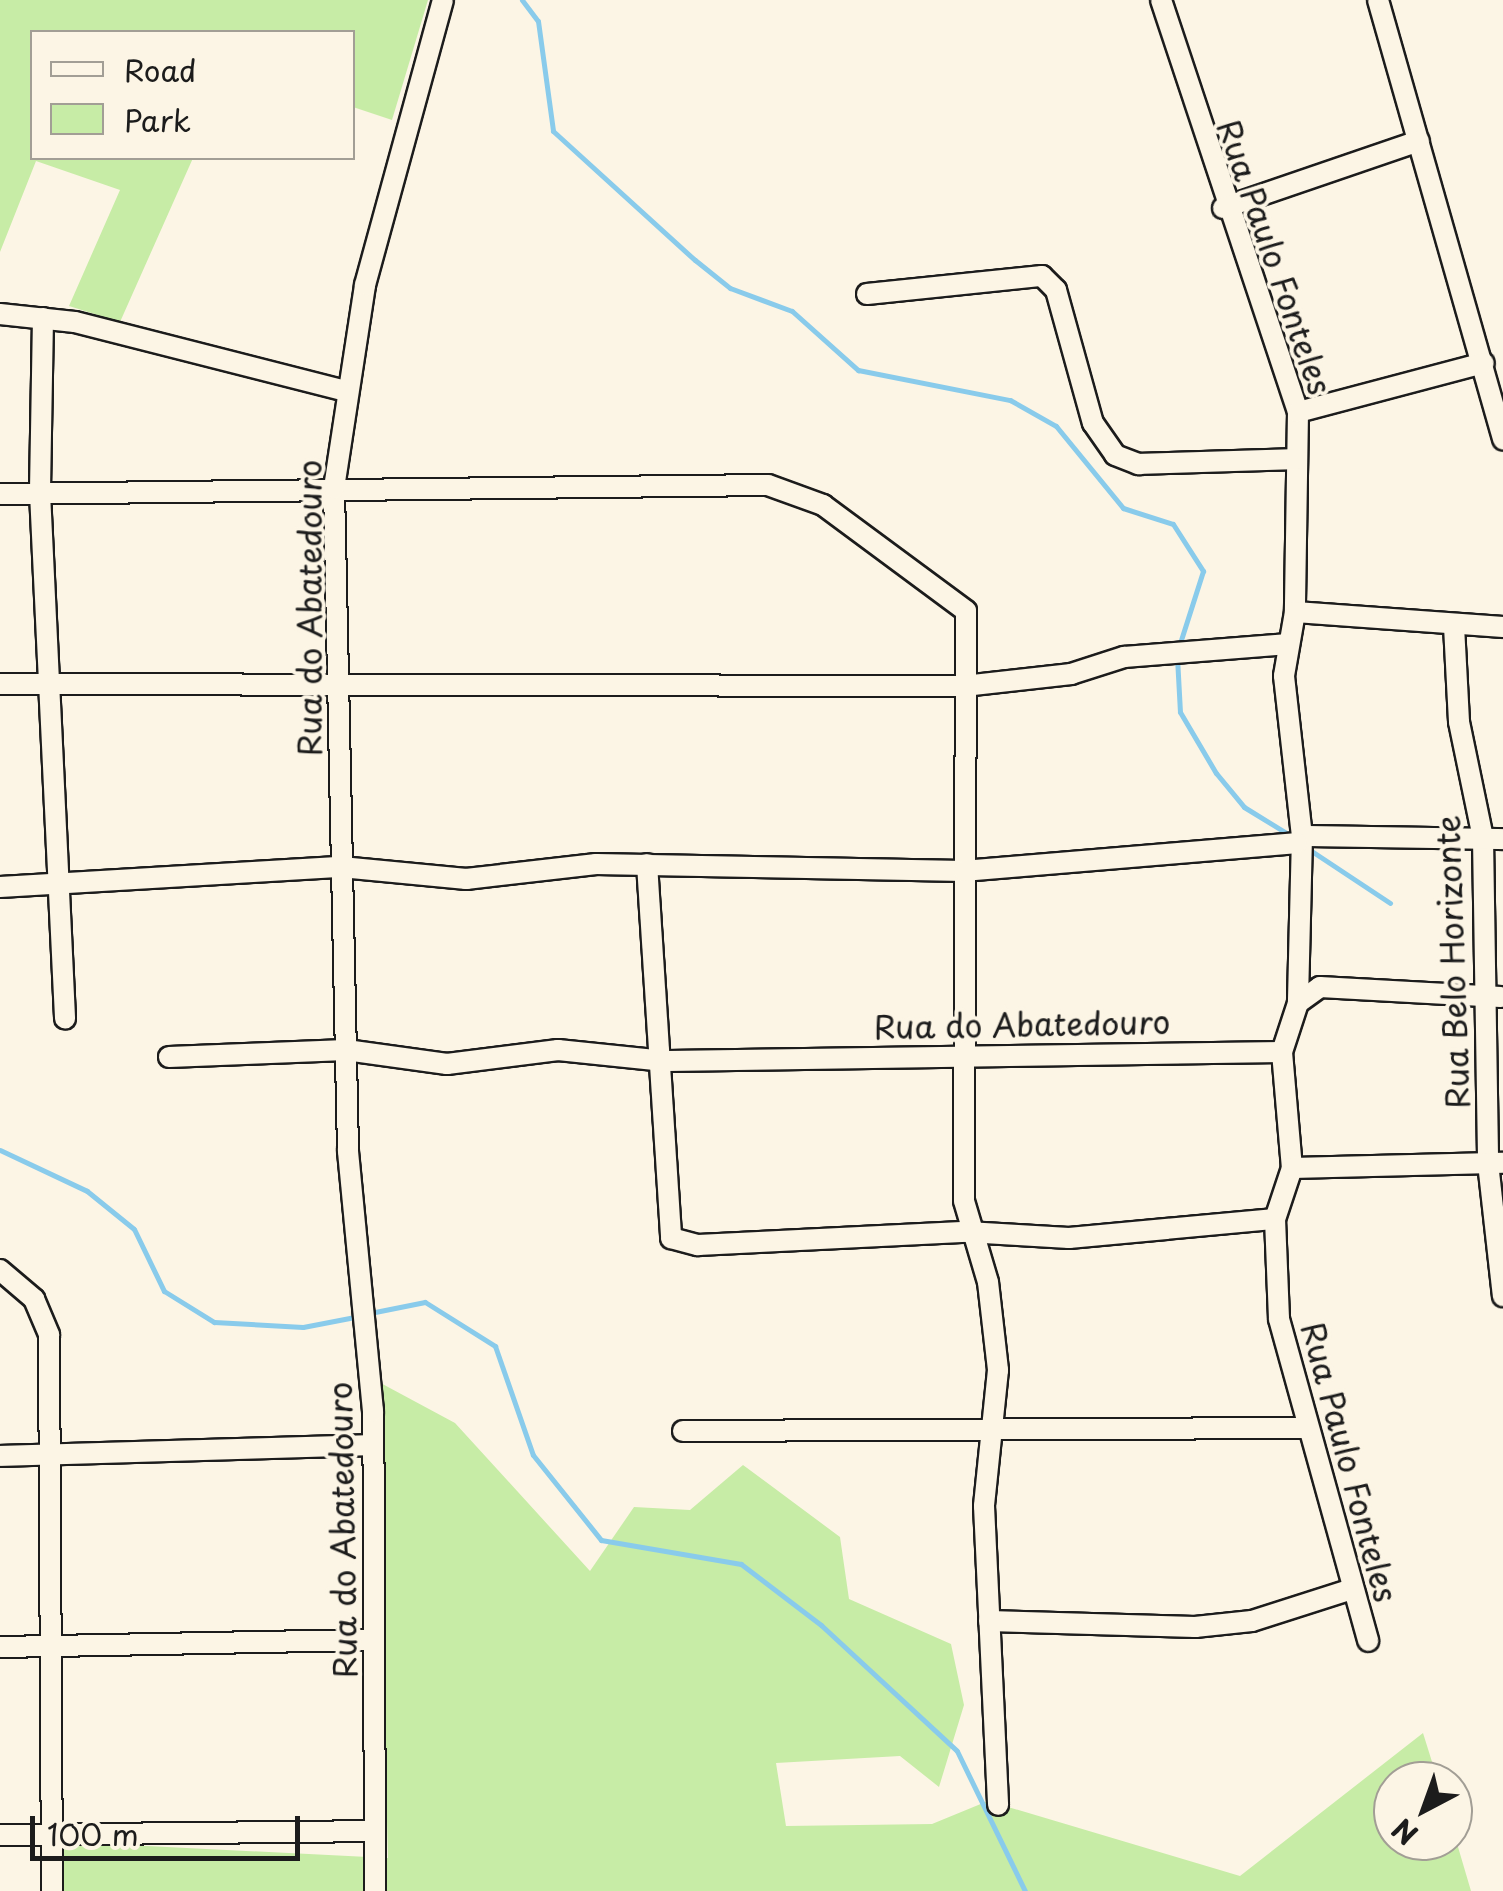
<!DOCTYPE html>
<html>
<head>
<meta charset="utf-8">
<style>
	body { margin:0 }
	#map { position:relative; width:1503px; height:1891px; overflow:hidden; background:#fcf5e5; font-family:"Playpen Sans",sans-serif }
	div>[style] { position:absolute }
	.green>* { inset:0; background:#c7eca6 }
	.stream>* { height:5px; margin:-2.5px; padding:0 2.5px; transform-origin:2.5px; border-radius:2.5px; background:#89cbeb }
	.roads { filter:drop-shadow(2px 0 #1c1c1c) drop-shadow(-2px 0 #1c1c1c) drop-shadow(0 2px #1c1c1c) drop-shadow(0 -2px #1c1c1c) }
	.minor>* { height:20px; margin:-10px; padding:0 10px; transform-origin:10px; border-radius:10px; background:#fcf5e5 }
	span { translate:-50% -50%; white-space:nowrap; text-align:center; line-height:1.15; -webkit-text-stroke:8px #fcf5e5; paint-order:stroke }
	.street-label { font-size:32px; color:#1c1c1c }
	.legend { position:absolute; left:30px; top:30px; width:325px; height:130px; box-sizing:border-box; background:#fcf5e5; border:2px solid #a29e95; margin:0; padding:12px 18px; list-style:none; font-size:30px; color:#1c1c1c }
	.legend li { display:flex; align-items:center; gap:20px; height:50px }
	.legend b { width:50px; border:2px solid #a29e95 }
	.north { position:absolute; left:1373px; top:1761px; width:100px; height:100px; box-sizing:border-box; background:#fcf5e5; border:2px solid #a29e95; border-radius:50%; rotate:221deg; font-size:28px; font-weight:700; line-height:40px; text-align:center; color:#1c1c1c }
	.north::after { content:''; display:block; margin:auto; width:35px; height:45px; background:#1c1c1c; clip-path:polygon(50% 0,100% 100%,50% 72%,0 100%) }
	.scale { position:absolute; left:30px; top:1816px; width:270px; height:45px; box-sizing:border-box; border:5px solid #1c1c1c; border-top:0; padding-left:12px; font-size:30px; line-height:35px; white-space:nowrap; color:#1c1c1c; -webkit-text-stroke:8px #fcf5e5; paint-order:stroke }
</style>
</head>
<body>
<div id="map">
	<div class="green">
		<i style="clip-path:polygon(0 0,428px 0,392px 120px,353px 107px,352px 32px,32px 32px,32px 158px,193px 158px,120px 322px,69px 306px,120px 190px,36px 161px,0 252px)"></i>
		<i style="clip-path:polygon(375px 1380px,455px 1423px,590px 1571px,634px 1507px,690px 1510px,743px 1465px,840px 1537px,849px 1599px,951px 1644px,964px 1705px,939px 1787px,900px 1756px,776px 1763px,786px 1826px,932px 1824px,988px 1801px,1240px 1876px,1423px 1733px,1438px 1781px,1393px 1781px,1393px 1841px,1453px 1841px,1453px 1830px,1471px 1891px,50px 1891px,48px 1841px,388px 1858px)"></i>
	</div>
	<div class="stream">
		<i style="left:522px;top:0;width:26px;rotate:53deg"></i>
		<i style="left:538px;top:21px;width:111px;rotate:82.2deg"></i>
		<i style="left:553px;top:131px;width:192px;rotate:42.3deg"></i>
		<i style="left:695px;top:260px;width:45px;rotate:38.7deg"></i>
		<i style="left:730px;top:288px;width:66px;rotate:20.4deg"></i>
		<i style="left:792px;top:311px;width:89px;rotate:41.8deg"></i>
		<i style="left:858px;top:370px;width:155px;rotate:11.2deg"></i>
		<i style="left:1010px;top:400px;width:53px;rotate:29.5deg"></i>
		<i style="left:1056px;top:426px;width:106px;rotate:50.7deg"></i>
		<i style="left:1123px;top:508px;width:52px;rotate:17.7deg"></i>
		<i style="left:1173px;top:524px;width:56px;rotate:57.4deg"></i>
		<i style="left:1203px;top:571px;width:79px;rotate:107.7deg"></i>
		<i style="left:1177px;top:657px;width:55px;rotate:86.9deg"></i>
		<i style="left:1180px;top:712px;width:71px;rotate:59.5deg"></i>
		<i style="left:1216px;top:773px;width:44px;rotate:50.5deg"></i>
		<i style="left:1244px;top:807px;width:57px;rotate:31.5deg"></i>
		<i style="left:1310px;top:850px;width:96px;rotate:33.5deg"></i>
		<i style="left:0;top:1150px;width:96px;rotate:25.2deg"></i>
		<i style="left:87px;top:1191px;width:60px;rotate:39deg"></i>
		<i style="left:134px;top:1229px;width:69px;rotate:64.2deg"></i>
		<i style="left:164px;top:1291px;width:59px;rotate:31.8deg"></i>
		<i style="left:214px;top:1322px;width:89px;rotate:3.2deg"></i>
		<i style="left:303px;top:1327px;width:58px;rotate:-10.9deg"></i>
		<i style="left:370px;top:1313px;width:56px;rotate:-11.3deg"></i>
		<i style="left:425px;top:1302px;width:83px;rotate:32.2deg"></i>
		<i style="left:495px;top:1346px;width:115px;rotate:70.8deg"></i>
		<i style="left:533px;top:1455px;width:109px;rotate:51.3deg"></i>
		<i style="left:601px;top:1540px;width:142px;rotate:9.7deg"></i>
		<i style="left:741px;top:1564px;width:101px;rotate:37.3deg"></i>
		<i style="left:821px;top:1625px;width:185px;rotate:42.8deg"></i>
		<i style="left:957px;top:1751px;width:156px;rotate:64.1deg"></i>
	</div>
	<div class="roads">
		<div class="minor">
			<i style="left:1161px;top:0;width:434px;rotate:71.6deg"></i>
			<i style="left:1298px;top:412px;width:200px;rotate:90.9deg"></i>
			<i style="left:1295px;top:612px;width:65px;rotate:99.8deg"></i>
			<i style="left:1284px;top:676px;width:161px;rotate:83.6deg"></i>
			<i style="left:1302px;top:836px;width:167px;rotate:91.4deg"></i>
			<i style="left:1298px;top:1003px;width:52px;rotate:108.1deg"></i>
			<i style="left:1282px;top:1052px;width:116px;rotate:85.1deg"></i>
			<i style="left:1292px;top:1168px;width:54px;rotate:108.4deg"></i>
			<i style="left:1275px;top:1219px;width:100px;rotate:87.7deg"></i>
			<i style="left:1279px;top:1319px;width:334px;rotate:74.5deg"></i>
			<i style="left:1378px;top:0;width:457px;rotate:74.1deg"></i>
			<i style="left:1223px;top:208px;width:207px;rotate:-18.9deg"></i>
			<i style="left:867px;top:294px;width:176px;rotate:-5.9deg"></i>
			<i style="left:1042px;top:276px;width:20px;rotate:45deg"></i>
			<i style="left:1056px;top:290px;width:138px;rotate:74.5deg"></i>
			<i style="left:1093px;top:423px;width:39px;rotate:55deg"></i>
			<i style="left:1115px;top:455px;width:26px;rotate:21deg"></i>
			<i style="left:0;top:314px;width:75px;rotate:6.1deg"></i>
			<i style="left:75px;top:322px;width:279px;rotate:14.3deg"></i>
			<i style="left:43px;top:318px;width:175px;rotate:91deg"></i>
			<i style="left:40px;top:493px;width:526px;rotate:87.27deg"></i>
			<i style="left:1298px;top:412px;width:192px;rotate:-14.8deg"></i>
			<i style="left:1138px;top:464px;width:159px;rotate:-1.8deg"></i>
			<i style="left:0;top:494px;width:768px;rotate:-0.67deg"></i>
			<i style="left:768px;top:485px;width:59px;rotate:20deg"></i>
			<i style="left:823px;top:505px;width:178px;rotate:36.5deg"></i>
			<i style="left:966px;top:611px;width:590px;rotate:90.19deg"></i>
			<i style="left:964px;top:1201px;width:84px;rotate:73.5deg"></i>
			<i style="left:988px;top:1282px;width:89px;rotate:83.5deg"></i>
			<i style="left:998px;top:1370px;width:137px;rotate:95.9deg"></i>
			<i style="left:984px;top:1506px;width:299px;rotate:87.3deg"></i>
			<i style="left:1295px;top:612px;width:209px;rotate:4.1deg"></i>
			<i style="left:1454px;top:626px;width:96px;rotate:87deg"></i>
			<i style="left:1459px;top:722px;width:118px;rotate:78.3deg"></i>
			<i style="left:1483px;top:838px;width:325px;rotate:89.1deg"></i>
			<i style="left:1488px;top:1163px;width:134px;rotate:83.6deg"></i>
			<i style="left:0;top:684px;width:964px;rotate:0.12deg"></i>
			<i style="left:964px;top:686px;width:108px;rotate:-6.4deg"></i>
			<i style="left:1071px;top:674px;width:56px;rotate:-17.8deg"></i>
			<i style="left:1124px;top:657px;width:165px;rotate:-4.5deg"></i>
			<i style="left:1302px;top:836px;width:201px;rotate:0.9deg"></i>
			<i style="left:647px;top:864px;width:375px;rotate:86.3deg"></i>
			<i style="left:671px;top:1238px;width:28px;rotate:15deg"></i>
			<i style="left:698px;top:1245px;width:269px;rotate:-2.8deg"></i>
			<i style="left:967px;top:1232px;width:102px;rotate:3.4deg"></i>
			<i style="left:1069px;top:1238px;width:207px;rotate:-5.3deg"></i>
			<i style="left:0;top:887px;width:342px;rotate:-3.4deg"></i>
			<i style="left:341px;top:867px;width:126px;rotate:5.5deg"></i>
			<i style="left:466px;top:879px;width:131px;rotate:-6.6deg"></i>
			<i style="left:596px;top:864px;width:368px;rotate:1.1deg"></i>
			<i style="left:964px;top:871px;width:334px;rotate:-4.8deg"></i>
			<i style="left:1298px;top:1003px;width:27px;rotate:-36deg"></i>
			<i style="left:1320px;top:987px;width:181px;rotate:3.2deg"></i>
			<i style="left:169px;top:1057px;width:177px;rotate:-2.3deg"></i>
			<i style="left:346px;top:1050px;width:102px;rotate:7.9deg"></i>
			<i style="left:447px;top:1064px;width:112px;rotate:-7.2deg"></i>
			<i style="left:558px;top:1050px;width:107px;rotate:5.9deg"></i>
			<i style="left:664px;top:1061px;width:618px;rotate:-0.83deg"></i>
			<i style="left:1292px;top:1168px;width:211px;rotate:-1.4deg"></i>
			<i style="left:0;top:1270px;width:45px;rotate:40.5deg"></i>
			<i style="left:34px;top:1299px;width:39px;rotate:67deg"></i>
			<i style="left:49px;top:1335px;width:556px;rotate:89.69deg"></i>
			<i style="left:683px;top:1431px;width:621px;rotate:-0.28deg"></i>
			<i style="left:0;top:1456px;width:373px;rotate:-1.7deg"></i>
			<i style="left:989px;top:1621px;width:206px;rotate:1.7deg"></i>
			<i style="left:1195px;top:1627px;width:57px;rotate:-6deg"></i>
			<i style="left:1252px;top:1621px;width:105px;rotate:-17.7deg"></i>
			<i style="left:0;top:1647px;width:374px;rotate:-1.1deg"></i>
			<i style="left:0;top:1835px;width:375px;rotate:-0.6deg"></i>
			<i style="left:375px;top:1891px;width:480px;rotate:-90.2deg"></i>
			<i style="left:373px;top:1411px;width:261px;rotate:-95.5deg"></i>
			<i style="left:348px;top:1151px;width:663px;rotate:-91.21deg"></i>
			<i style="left:334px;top:488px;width:205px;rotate:-81.3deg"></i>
			<i style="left:365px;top:285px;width:295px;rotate:-74.7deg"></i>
		</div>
	</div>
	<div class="street-label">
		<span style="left:1275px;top:257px;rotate:71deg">Rua Paulo Fonteles</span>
		<span style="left:309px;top:608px;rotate:-90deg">Rua do Abatedouro</span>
		<span style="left:1452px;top:962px;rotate:-92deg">Rua Belo Horizonte</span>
		<span style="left:1022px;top:1024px;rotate:-1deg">Rua do Abatedouro</span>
		<span style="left:1350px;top:1462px;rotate:75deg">Rua Paulo Fonteles</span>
		<span style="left:342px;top:1530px;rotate:-91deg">Rua do Abatedouro</span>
	</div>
	<ul class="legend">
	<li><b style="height:12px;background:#fcf5e5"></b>Road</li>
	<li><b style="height:28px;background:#c7eca6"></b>Park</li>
	</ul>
	<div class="north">N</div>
	<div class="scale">100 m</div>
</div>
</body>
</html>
